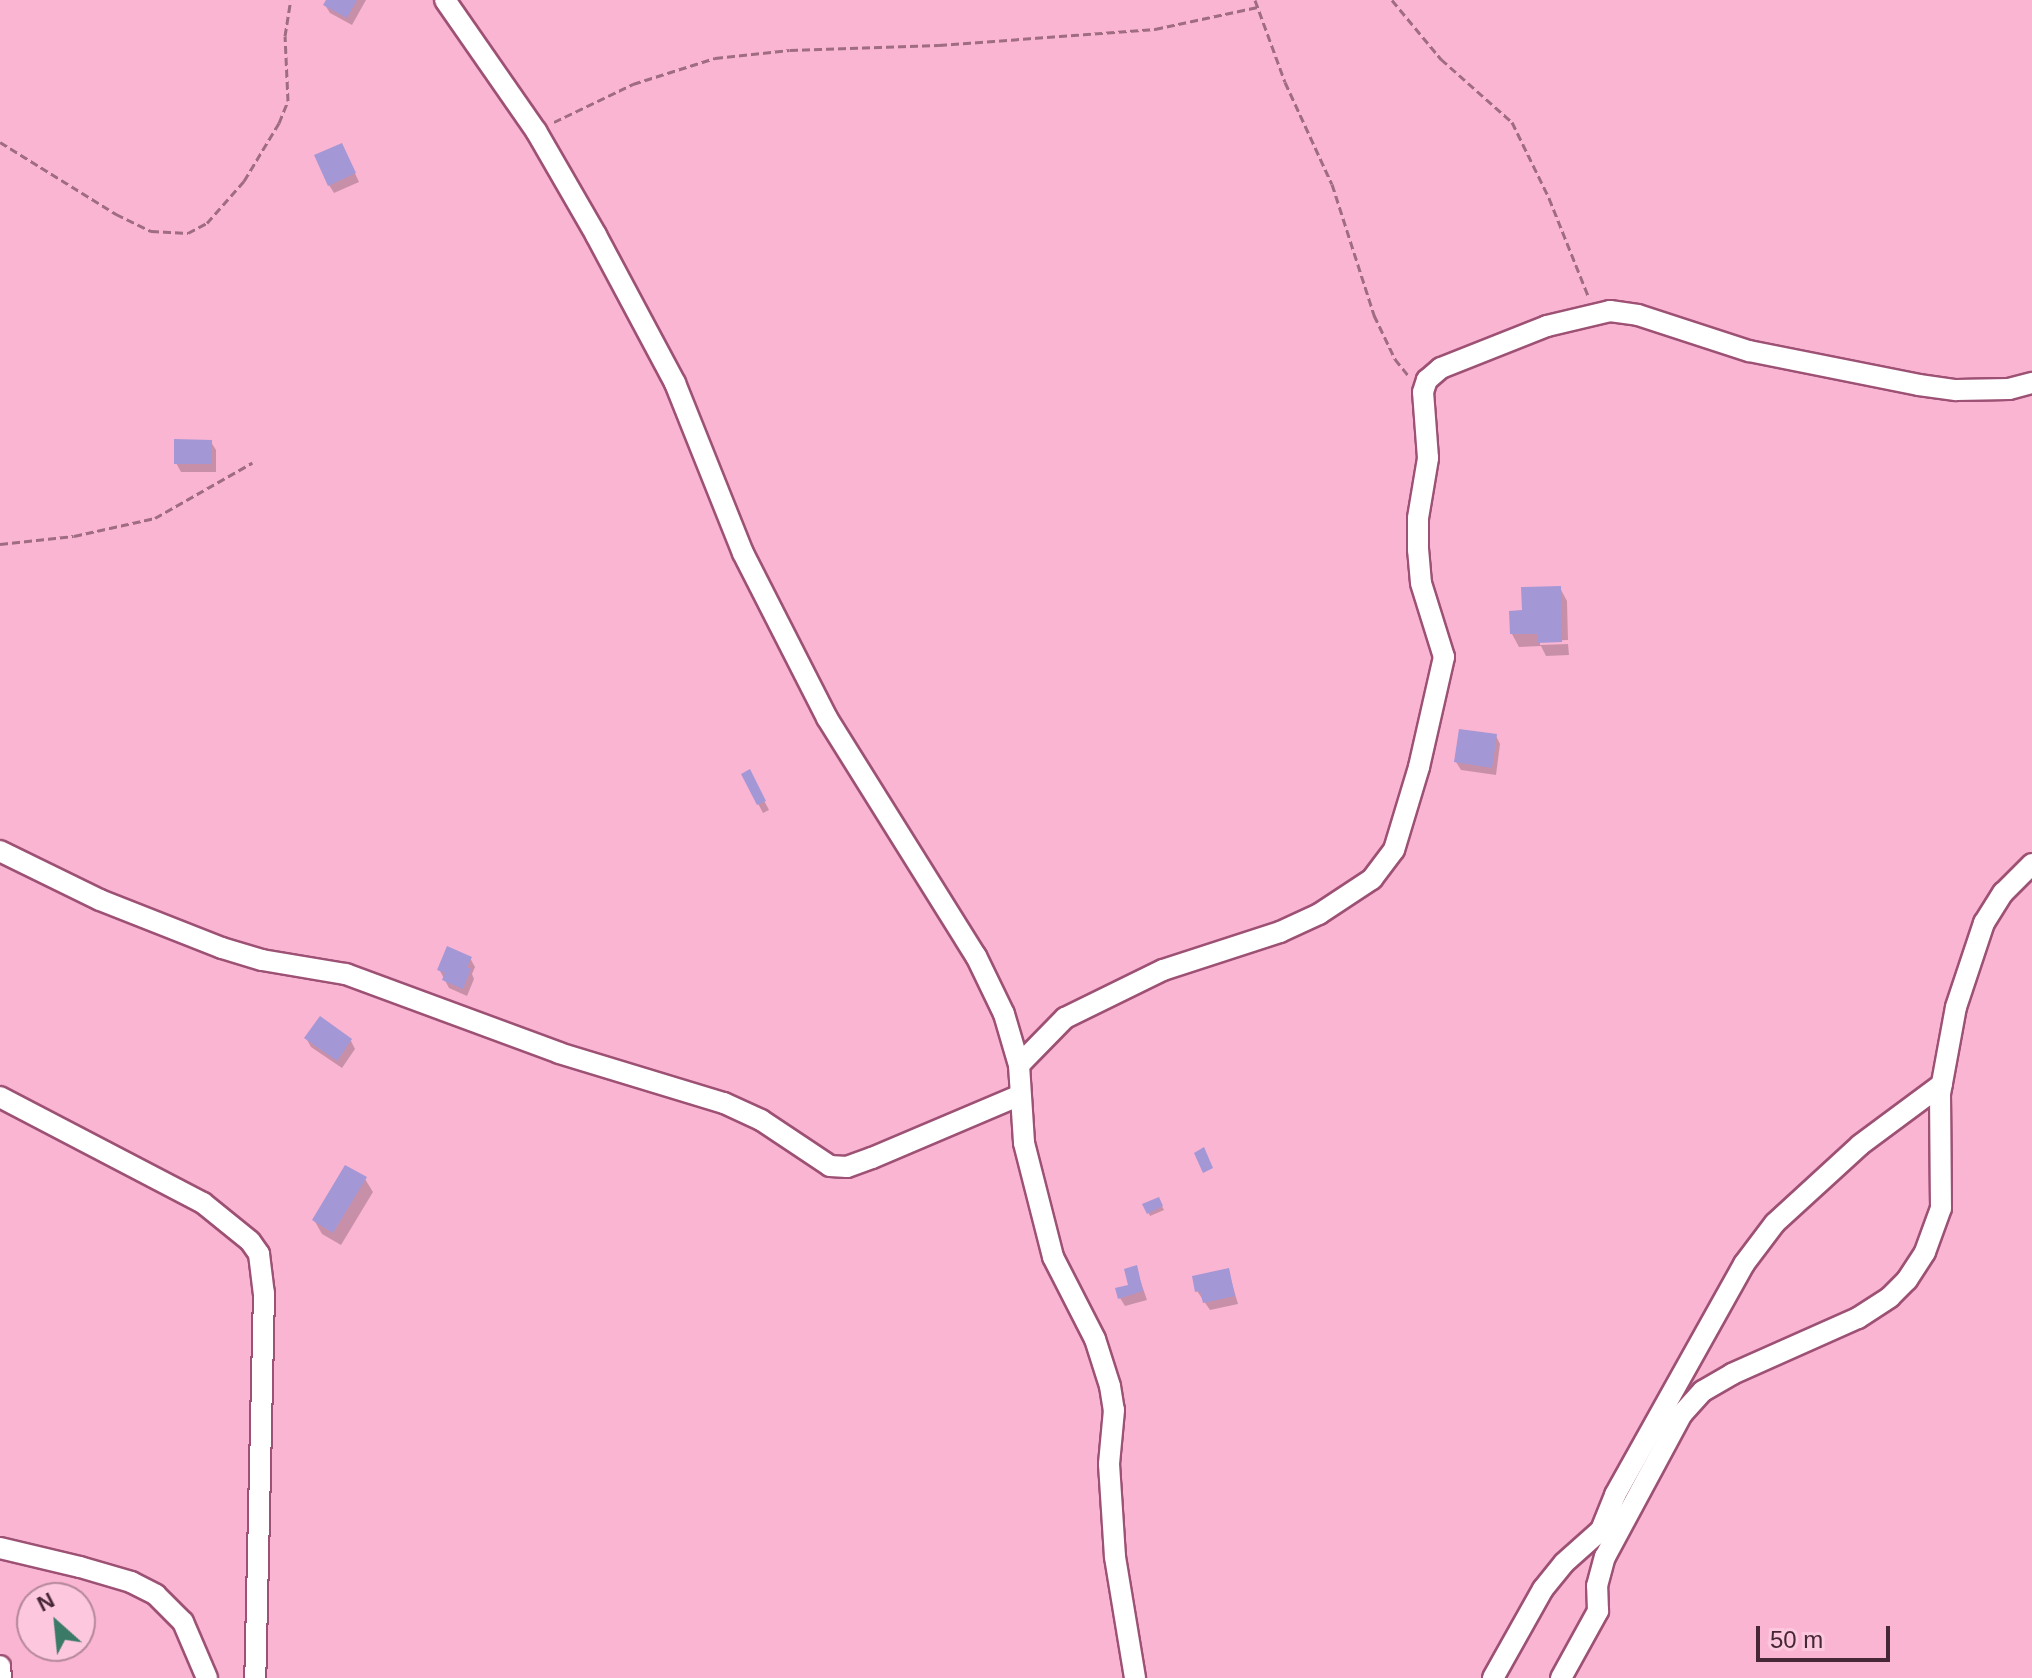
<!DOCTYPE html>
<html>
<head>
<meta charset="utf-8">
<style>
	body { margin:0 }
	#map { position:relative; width:2032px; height:1678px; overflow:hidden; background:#fab5d2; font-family:Helvetica,sans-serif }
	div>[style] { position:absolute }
	.shadow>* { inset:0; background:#0003 }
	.building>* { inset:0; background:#a397d6 }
	.path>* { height:3px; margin-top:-1.5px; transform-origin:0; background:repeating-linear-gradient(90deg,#9f6c82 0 8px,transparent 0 12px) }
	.roads { filter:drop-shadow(2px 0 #9d5174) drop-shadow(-2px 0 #9d5174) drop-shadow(0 2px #9d5174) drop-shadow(0 -2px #9d5174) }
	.minor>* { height:20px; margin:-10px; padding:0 10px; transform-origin:10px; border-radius:10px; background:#fff }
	span { translate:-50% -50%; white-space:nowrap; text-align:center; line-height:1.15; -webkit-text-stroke:6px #fdc8de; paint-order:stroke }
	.north { position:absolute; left:16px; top:1582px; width:80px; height:80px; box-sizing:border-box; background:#fdc8de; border:2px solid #b4879a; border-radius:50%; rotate:333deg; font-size:22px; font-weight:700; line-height:32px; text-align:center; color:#472635 }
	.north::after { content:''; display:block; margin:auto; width:28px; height:36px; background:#3b7a67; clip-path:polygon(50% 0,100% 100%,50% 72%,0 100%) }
	.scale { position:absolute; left:1756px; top:1626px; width:134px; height:36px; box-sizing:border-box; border:4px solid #472635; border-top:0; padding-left:10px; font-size:24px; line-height:28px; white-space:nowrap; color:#472635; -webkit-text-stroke:6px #fdc8de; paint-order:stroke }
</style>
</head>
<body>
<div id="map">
	<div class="shadow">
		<i style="clip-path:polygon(328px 0,366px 0,352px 25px,330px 13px,325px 5px)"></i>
		<i style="clip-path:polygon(346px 154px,359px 182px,334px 193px,329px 185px)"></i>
		<i style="clip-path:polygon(211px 442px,216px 450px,216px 472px,181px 472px,176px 463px)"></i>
		<i style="clip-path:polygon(1560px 588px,1567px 601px,1568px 640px,1540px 641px,1540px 645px,1568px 644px,1569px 655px,1546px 656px,1541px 646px,1519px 647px,1512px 634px,1524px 612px)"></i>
		<i style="clip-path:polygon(1496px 736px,1500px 744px,1496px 775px,1461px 770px,1456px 762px)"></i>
		<i style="clip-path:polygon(749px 772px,769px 810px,763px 813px,743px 775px)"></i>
		<i style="clip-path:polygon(470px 958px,475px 967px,472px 974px,474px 979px,467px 996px,449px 988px,439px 969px)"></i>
		<i style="clip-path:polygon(306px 1038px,351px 1041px,355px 1049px,342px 1068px,311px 1047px)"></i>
		<i style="clip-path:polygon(365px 1179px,373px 1192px,341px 1245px,322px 1234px,314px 1220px)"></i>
		<i style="clip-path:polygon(1158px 1199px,1164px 1210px,1150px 1216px,1145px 1205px)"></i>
		<i style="clip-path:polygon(1136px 1268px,1147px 1300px,1125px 1306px,1120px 1298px,1130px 1286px)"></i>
		<i style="clip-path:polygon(1228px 1270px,1238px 1304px,1210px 1310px,1197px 1291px)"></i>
	</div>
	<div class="building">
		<i style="clip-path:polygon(326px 0,357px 0,347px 18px,323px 5px)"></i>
		<i style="clip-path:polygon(342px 143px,356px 173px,328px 186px,314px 155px)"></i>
		<i style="clip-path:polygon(174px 439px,212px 440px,212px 464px,174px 464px)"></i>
		<i style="clip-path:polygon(1561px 586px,1562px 642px,1537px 643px,1537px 634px,1510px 634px,1509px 611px,1522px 610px,1521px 587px)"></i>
		<i style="clip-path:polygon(1459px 729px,1497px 734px,1492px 768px,1454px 762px)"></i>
		<i style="clip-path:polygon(750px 769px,766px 801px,757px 805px,741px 774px)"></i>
		<i style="clip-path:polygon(447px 946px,472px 957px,467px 967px,471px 969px,463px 989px,442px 980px,445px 973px,437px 970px)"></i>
		<i style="clip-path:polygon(320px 1016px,352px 1039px,337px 1061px,304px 1038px)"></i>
		<i style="clip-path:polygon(1204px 1147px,1213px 1168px,1203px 1173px,1194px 1153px)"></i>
		<i style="clip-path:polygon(345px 1165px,367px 1177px,333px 1233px,312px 1220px)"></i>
		<i style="clip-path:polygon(1159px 1197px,1163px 1206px,1147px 1214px,1142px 1204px)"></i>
		<i style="clip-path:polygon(1137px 1265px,1143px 1291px,1118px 1299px,1115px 1288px,1128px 1285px,1124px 1269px)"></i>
		<i style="clip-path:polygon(1229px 1268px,1235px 1296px,1203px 1303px,1200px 1291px,1195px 1292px,1192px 1276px)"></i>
	</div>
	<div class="path">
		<i style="left:1255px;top:0;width:87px;rotate:69.9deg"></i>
		<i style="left:1285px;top:82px;width:112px;rotate:65.3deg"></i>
		<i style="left:1332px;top:184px;width:138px;rotate:72.2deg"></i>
		<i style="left:1374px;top:315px;width:49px;rotate:64.5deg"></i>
		<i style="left:1395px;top:359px;width:21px;rotate:51deg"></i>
		<i style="left:1392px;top:0;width:77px;rotate:50.3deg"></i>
		<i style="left:1441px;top:59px;width:95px;rotate:41.6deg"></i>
		<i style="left:1512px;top:122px;width:85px;rotate:64deg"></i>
		<i style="left:1549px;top:198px;width:108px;rotate:68.2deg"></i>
		<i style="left:554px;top:122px;width:88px;rotate:-25.7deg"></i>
		<i style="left:633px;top:84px;width:86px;rotate:-17.6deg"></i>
		<i style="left:715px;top:58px;width:75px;rotate:-6.1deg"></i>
		<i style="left:790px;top:50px;width:149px;rotate:-1.9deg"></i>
		<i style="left:939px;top:45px;width:217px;rotate:-4.2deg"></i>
		<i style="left:1155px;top:29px;width:105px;rotate:-12.1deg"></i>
		<i style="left:0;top:142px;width:137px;rotate:31.8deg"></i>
		<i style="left:116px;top:214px;width:39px;rotate:26deg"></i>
		<i style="left:151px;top:231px;width:37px;rotate:3deg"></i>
		<i style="left:188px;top:233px;width:21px;rotate:-28deg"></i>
		<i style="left:207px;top:223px;width:56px;rotate:-48.6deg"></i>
		<i style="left:244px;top:181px;width:68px;rotate:-58.9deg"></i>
		<i style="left:279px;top:123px;width:24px;rotate:-68deg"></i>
		<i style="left:288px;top:101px;width:65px;rotate:-92.6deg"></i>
		<i style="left:285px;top:36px;width:36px;rotate:-81deg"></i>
		<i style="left:0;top:544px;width:74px;rotate:-6.2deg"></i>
		<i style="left:74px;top:536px;width:83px;rotate:-12.5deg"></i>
		<i style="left:155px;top:518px;width:112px;rotate:-29.6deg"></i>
	</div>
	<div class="roads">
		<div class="minor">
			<i style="left:445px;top:0;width:160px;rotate:55.2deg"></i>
			<i style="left:536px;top:131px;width:120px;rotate:60deg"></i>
			<i style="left:596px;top:235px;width:168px;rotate:61.9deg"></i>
			<i style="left:675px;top:383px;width:183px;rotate:68.2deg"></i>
			<i style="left:743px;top:553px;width:185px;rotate:63deg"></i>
			<i style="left:827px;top:718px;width:281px;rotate:58deg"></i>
			<i style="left:976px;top:956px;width:64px;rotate:64.2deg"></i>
			<i style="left:1004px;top:1014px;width:53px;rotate:73.6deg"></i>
			<i style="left:1019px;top:1065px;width:78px;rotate:86.3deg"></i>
			<i style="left:1024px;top:1143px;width:118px;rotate:75.7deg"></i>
			<i style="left:1053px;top:1257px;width:92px;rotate:62.9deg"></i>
			<i style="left:1095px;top:1339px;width:49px;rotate:72.3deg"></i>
			<i style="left:1110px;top:1386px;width:24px;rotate:81deg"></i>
			<i style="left:1114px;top:1410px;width:54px;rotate:95.3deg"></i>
			<i style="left:1109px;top:1464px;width:93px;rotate:86.3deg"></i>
			<i style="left:1115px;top:1557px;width:123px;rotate:80.6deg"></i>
			<i style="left:0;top:851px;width:111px;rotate:26.1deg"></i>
			<i style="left:100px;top:900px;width:131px;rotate:21.5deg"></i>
			<i style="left:222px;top:948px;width:42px;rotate:16.7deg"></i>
			<i style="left:262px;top:960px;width:85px;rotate:9.5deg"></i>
			<i style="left:346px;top:974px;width:227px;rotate:20.3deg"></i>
			<i style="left:559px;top:1053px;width:172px;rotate:16.9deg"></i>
			<i style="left:724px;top:1103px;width:41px;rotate:24.7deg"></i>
			<i style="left:761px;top:1120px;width:83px;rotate:33.7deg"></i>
			<i style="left:830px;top:1166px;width:17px;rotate:3deg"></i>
			<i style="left:847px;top:1167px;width:27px;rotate:-20deg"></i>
			<i style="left:872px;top:1158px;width:159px;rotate:-23deg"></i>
			<i style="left:1019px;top:1065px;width:66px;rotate:-45.6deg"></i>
			<i style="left:1065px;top:1018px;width:109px;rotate:-26.1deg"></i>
			<i style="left:1163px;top:970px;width:123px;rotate:-18deg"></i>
			<i style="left:1280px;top:932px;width:43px;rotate:-24.8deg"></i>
			<i style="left:1319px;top:914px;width:64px;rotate:-33.4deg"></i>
			<i style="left:1372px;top:879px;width:36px;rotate:-53deg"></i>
			<i style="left:1394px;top:850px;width:87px;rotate:-73.2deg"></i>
			<i style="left:1419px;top:767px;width:113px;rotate:-77.2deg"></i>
			<i style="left:1444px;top:657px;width:77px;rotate:-107.3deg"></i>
			<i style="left:1421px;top:583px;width:33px;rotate:-95deg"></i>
			<i style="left:1418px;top:550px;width:32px;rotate:-90deg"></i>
			<i style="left:1418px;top:518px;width:61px;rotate:-80.5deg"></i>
			<i style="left:1428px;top:458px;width:66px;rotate:-94.3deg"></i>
			<i style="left:1423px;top:392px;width:13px;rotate:-72deg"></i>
			<i style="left:1427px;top:380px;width:18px;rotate:-41deg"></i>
			<i style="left:1441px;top:368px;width:114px;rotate:-21.6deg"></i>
			<i style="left:1547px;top:326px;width:65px;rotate:-13.4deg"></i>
			<i style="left:1610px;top:311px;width:28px;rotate:8deg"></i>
			<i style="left:1638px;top:315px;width:117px;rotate:18deg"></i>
			<i style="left:1749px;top:351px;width:173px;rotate:11.3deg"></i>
			<i style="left:1919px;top:385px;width:37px;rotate:8deg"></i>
			<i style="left:1956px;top:390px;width:53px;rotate:-1.1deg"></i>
			<i style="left:2009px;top:389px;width:24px;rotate:-15deg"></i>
			<i style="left:0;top:1097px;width:229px;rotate:27.6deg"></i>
			<i style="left:203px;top:1203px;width:60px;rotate:39deg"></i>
			<i style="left:250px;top:1241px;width:16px;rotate:55deg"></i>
			<i style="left:259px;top:1254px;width:39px;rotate:83deg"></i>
			<i style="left:264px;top:1293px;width:385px;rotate:91.3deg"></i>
			<i style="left:0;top:1548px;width:82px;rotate:13.4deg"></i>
			<i style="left:80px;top:1567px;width:53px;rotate:16.4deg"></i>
			<i style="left:131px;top:1582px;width:28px;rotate:27deg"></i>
			<i style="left:156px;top:1595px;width:38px;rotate:45deg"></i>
			<i style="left:183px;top:1622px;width:61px;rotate:66.8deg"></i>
			<i style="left:0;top:1666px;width:12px;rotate:85deg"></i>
			<i style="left:1493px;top:1678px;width:102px;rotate:-60.7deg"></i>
			<i style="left:1543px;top:1589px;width:33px;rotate:-51deg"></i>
			<i style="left:1564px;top:1563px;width:50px;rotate:-41.7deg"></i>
			<i style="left:1601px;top:1530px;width:38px;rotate:-68deg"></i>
			<i style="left:1615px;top:1495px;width:265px;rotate:-60.8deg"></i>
			<i style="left:1744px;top:1264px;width:51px;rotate:-52.9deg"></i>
			<i style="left:1775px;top:1223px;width:115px;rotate:-42.5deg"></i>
			<i style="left:1860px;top:1145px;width:102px;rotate:-36.6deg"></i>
			<i style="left:1561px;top:1678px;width:77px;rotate:-61.1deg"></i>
			<i style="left:1598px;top:1611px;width:25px;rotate:-92deg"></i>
			<i style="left:1597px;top:1586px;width:30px;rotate:-75deg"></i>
			<i style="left:1605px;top:1557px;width:162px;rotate:-61.7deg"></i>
			<i style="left:1682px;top:1414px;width:31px;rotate:-48deg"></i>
			<i style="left:1703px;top:1391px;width:34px;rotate:-30deg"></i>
			<i style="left:1732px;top:1374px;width:138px;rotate:-24deg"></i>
			<i style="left:1858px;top:1318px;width:38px;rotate:-33deg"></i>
			<i style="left:1890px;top:1297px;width:24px;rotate:-45deg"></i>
			<i style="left:1907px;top:1280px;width:33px;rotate:-57deg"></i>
			<i style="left:1925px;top:1252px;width:47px;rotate:-70deg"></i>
			<i style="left:1941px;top:1208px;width:114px;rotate:-90.5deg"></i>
			<i style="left:1940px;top:1094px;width:88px;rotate:-79.6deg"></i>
			<i style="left:1956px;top:1007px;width:89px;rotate:-71.6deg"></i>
			<i style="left:1984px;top:923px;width:36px;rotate:-58deg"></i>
			<i style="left:2003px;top:893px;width:41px;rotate:-45deg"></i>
		</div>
	</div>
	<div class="north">N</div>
	<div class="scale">50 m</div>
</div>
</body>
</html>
